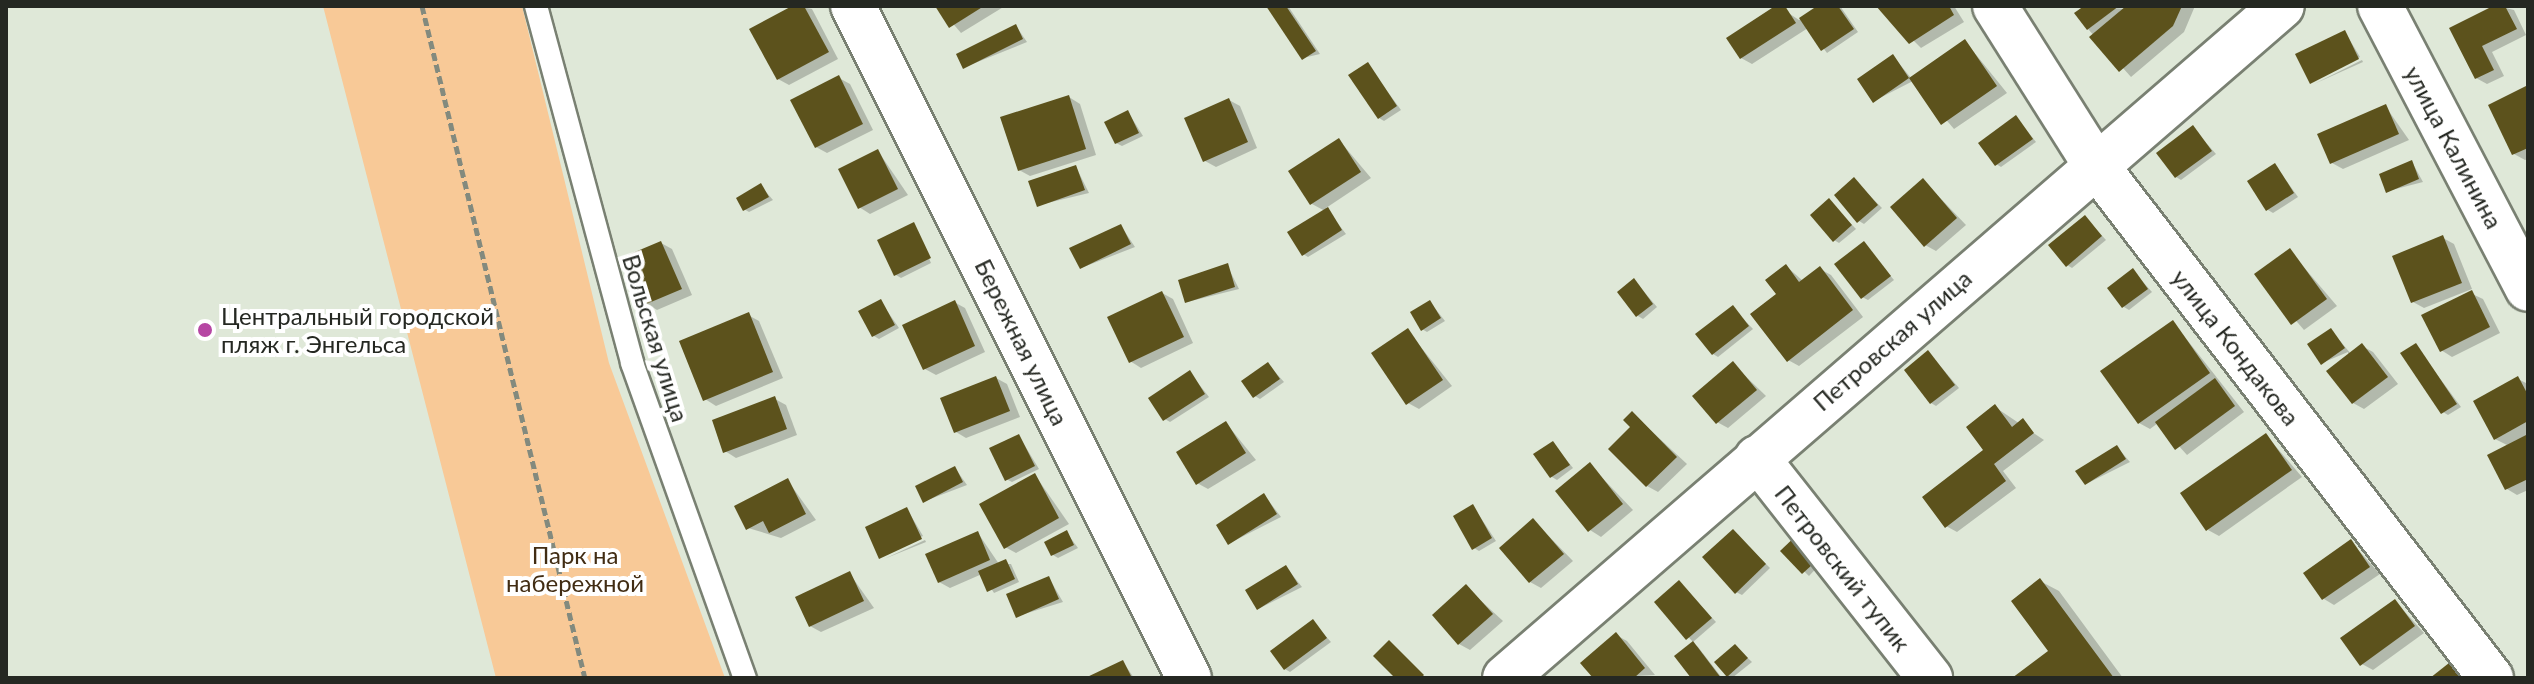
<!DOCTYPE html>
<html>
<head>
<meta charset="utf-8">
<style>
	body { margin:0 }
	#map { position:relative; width:2534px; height:684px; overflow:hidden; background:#dfe8d8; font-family:Lato,sans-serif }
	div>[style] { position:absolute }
	.green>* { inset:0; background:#f8c997 }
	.shadow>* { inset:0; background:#0003 }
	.building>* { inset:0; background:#5c521c }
	.path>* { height:5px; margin-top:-2.5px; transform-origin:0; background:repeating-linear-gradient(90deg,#838a7e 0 8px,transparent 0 12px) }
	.roads { filter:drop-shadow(2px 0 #798072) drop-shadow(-2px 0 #798072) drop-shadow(0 2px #798072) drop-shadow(0 -2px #798072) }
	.service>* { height:22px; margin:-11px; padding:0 11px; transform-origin:11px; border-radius:11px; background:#fff }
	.minor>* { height:44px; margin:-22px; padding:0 22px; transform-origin:22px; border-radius:22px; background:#fff }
	.secondary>* { height:44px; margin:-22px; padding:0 22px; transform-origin:22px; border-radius:22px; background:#fff }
	.dots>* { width:22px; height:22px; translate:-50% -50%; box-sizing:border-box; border:4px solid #fff; border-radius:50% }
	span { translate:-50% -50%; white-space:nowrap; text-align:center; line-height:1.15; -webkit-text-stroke:8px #fff; paint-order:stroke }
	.street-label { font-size:24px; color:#252822 }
	.poi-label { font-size:24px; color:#252822 }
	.left { translate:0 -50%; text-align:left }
	.park-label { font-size:24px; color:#412c13 }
	.frame { position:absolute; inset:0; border:8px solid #252822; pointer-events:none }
</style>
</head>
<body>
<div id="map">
	<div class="green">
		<i style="clip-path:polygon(323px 6px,522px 6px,609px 363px,725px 678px,496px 678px)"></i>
	</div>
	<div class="shadow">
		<i style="clip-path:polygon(796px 6px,812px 9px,838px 59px,789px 85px,778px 79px)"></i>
		<i style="clip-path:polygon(938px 6px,1005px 6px,961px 33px)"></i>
		<i style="clip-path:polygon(1269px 6px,1288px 6px,1320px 54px,1303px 58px)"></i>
		<i style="clip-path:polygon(1778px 6px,1799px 20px,1820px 6px,1840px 6px,1858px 32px,1827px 53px,1808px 28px,1752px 64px,1741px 58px)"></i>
		<i style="clip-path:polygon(1879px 6px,1954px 6px,1964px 22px,1921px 48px)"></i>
		<i style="clip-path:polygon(2087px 6px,2126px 9px,2195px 6px,2184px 32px,2131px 77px,2088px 29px)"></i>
		<i style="clip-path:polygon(2497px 6px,2514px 10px,2526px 35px,2492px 52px,2504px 76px,2487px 84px,2476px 78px,2452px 29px)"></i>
		<i style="clip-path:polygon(1016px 26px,1027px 42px,965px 67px)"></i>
		<i style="clip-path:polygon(2345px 32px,2360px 57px,2312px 81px)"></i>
		<i style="clip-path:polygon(1965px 41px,2007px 93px,1954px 129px,1913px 81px,1874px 101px,1893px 56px,1911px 78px)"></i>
		<i style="clip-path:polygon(2362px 60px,2363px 62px,2314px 84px)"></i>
		<i style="clip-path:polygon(1368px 65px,1401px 110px,1384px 121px,1379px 118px)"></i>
		<i style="clip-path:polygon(839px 78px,850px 84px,873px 130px,827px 153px,816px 147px)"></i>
		<i style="clip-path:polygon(2528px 87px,2528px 159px,2525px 160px,2514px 154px)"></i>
		<i style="clip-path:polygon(1069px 97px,1080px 104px,1096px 155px,1030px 176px,1019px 170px)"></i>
		<i style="clip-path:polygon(1229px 100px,1240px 106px,1257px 148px,1216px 167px,1205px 161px)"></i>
		<i style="clip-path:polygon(2386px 107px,2409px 140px,2343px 169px,2332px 163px)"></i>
		<i style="clip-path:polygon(1128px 112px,1143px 136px,1122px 146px,1116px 143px)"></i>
		<i style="clip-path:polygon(2016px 117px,2036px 142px,2001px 167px,1996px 164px)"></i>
		<i style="clip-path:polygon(2193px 128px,2216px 154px,2181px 180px,2176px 177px)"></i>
		<i style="clip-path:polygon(1339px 140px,1371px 178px,1326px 208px,1346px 234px,1308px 257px,1303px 254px,1325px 211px,1312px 204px)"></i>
		<i style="clip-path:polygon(878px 151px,908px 195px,870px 214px,859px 207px)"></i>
		<i style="clip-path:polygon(2412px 162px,2423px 182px,2388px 191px)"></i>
		<i style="clip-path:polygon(2275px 165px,2298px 197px,2273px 213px,2268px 210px)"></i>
		<i style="clip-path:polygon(1076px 167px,1089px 193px,1039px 205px)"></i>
		<i style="clip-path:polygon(1854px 180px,1882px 208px,1864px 224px,1859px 221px)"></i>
		<i style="clip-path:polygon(1923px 180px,1966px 225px,1936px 251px,1925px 245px)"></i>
		<i style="clip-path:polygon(761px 186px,773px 200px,749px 212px,744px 209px)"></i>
		<i style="clip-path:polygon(1829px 201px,1856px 229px,1839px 243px,1834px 240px)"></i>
		<i style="clip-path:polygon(2085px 217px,2106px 240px,2072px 268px,2067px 265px)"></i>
		<i style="clip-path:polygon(914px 224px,931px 263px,901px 278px,896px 275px)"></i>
		<i style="clip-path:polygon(1121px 226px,1135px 247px,1081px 268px)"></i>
		<i style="clip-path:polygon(2443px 238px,2454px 244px,2472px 289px,2424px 308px,2413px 302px)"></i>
		<i style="clip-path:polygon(661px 243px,672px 249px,692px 295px,657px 310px,646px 303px)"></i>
		<i style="clip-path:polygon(1864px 244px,1894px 280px,1868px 300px,1862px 297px)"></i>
		<i style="clip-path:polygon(2290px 251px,2337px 306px,2304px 330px,2257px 275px)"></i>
		<i style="clip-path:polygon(1227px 265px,1239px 289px,1187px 302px)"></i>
		<i style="clip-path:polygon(1786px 266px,1803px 281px,1820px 269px,1831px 275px,1863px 317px,1799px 366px,1788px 360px,1779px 295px)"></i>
		<i style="clip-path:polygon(2133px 271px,2152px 292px,2129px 310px,2124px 307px)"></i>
		<i style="clip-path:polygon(1634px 280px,1657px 307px,1643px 319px,1638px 316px)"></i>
		<i style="clip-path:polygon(1162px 293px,1173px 299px,1193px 343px,1141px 368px,1130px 361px)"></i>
		<i style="clip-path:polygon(2470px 293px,2483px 299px,2500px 333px,2452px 357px,2441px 350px)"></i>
		<i style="clip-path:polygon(881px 302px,899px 328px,879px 339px,874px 336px)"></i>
		<i style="clip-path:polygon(954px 302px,965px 308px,985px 352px,936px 375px,925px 369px)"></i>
		<i style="clip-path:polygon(1430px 302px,1445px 321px,1427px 332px,1422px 329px)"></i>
		<i style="clip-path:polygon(1733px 308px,1753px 329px,1718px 357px,1713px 354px)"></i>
		<i style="clip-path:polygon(748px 315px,759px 321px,783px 378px,716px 406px,705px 399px)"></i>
		<i style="clip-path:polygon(2173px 322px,2244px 412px,2187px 455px,2158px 423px,2150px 429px,2139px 423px)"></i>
		<i style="clip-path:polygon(2331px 330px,2351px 354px,2362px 346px,2373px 352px,2398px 384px,2364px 409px,2353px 403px,2348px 352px,2322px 363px)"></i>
		<i style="clip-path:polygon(1408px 331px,1452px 386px,1419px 409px,1408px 403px)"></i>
		<i style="clip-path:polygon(2416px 346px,2461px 407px,2448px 415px,2443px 412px)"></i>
		<i style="clip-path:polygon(1929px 353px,1959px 388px,1936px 406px,1931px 403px)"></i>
		<i style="clip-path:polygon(1268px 364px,1284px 382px,1260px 399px,1255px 396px)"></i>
		<i style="clip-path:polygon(1733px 364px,1766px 396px,1728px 428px,1717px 422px)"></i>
		<i style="clip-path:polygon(1190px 373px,1209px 397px,1170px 422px,1165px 419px)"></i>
		<i style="clip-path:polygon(996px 378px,1007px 384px,1020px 417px,966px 438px,956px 432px)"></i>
		<i style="clip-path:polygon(2518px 379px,2528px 384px,2528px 490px,2517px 495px,2507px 489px,2509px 446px,2495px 439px)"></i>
		<i style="clip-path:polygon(775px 399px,786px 405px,797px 435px,736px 458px,725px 451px)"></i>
		<i style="clip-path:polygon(1995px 407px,2044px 440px,2003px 471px,2016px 488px,1957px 532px,1946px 526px,1986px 451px)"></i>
		<i style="clip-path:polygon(1632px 413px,1687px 464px,1658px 492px,1647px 486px)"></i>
		<i style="clip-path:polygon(1226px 423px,1256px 460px,1208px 489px,1197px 483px)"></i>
		<i style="clip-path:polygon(2266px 435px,2302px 477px,2219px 536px,2208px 530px)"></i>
		<i style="clip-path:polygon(1019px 436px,1039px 469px,1012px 482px,1006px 479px)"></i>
		<i style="clip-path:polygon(1553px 443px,1573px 468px,1557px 480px,1552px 477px)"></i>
		<i style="clip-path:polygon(2117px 447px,2130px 462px,2086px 484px)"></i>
		<i style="clip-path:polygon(1590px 465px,1633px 510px,1601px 537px,1590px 530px)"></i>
		<i style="clip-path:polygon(955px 468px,967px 485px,925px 501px)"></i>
		<i style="clip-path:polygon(1035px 475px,1069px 524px,1016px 553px,1005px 547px)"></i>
		<i style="clip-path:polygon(788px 481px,816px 520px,781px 538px,748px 528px)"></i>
		<i style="clip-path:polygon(1265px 496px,1281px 517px,1230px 543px)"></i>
		<i style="clip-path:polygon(1473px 506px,1496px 541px,1479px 551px,1474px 548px)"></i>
		<i style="clip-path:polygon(907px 509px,923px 536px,881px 556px)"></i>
		<i style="clip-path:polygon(1534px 521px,1573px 561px,1541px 588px,1530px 582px)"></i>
		<i style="clip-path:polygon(1733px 531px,1770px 568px,1742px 595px,1736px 592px)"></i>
		<i style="clip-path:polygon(978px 533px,999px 564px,1011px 564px,1019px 582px,994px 593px,982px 574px,950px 588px,939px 582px)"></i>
		<i style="clip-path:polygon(1067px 533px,1078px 548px,1058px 558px,1053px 555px)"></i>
		<i style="clip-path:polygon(925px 540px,926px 542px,884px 559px)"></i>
		<i style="clip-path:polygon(2351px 542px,2380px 574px,2334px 605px,2324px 599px)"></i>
		<i style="clip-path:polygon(1783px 551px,1826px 558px,1809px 576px)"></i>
		<i style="clip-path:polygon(1286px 567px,1302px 587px,1258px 609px)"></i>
		<i style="clip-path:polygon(850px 574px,874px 608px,821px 632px,810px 626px)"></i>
		<i style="clip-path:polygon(1049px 578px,1063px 602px,1018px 616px)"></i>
		<i style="clip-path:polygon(2040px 581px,2059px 591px,2123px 678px,2016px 678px,2051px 651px)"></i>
		<i style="clip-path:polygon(1680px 583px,1716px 622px,1693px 642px,1656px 602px)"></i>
		<i style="clip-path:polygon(1466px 587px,1503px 621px,1470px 650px,1459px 644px)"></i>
		<i style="clip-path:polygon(2395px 601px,2424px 633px,2373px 670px,2362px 664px)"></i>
		<i style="clip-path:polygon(1313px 622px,1331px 642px,1290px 672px,1285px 669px)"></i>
		<i style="clip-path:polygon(1616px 635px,1627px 641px,1655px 675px,1595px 678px)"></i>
		<i style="clip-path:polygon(1693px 644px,1698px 647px,1722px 678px,1693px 678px)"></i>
		<i style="clip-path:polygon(1735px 646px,1752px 662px,1732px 678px,1728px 676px)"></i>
		<i style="clip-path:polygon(1123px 662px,1134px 678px,1090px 678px)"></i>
	</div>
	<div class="building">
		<i style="clip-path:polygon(792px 6px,804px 6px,829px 52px,777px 80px,749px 29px)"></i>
		<i style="clip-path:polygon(935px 6px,984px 6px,949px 28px)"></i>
		<i style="clip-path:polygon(1266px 6px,1286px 6px,1316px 51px,1302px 60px)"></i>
		<i style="clip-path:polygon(1775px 6px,1785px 6px,1796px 23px,1740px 59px,1726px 38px)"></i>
		<i style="clip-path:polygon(1817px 6px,1838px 6px,1854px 29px,1821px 51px,1799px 18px)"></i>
		<i style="clip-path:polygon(1876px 6px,1949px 6px,1954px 15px,1909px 44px)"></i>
		<i style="clip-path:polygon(2084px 6px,2119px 6px,2087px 30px,2074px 13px)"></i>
		<i style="clip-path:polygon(2126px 6px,2182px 6px,2173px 26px,2119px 72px,2089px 37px)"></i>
		<i style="clip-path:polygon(2493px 6px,2505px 6px,2517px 29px,2482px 46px,2494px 70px,2475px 79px,2449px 28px)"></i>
		<i style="clip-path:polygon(1016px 24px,1023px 39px,963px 69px,956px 54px)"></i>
		<i style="clip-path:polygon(2345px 30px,2359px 59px,2310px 84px,2295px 54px)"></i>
		<i style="clip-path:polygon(1965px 39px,1997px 86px,1941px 125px,1909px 78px,1873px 103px,1857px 79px,1893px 54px,1909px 78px)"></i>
		<i style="clip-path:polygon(1368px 62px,1397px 106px,1378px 119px,1348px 75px)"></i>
		<i style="clip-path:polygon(839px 75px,863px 124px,815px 148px,790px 100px)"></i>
		<i style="clip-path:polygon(2528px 85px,2528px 148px,2512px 155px,2488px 105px)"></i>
		<i style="clip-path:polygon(1069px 95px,1086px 149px,1018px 171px,1000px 117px)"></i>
		<i style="clip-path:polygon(1229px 98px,1248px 142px,1203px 162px,1184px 118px)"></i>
		<i style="clip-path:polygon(2386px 104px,2399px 134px,2330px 164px,2317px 134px)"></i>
		<i style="clip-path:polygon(1128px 110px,1139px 133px,1115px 144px,1104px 122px)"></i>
		<i style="clip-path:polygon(2016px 115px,2033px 139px,1995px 166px,1978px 143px)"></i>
		<i style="clip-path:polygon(2193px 125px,2212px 151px,2175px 178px,2156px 153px)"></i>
		<i style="clip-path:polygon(1339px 138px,1361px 172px,1310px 205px,1288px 171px)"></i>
		<i style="clip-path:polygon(878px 149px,898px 189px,858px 209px,838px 169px)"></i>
		<i style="clip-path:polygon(2412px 160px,2419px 179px,2386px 193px,2379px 174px)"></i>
		<i style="clip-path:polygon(2275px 163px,2294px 193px,2266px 211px,2247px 181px)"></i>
		<i style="clip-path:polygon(1076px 165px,1085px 190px,1037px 207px,1028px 181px)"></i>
		<i style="clip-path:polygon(1854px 177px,1878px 205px,1857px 223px,1834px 195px)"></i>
		<i style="clip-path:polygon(1923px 178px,1957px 218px,1924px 247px,1890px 207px)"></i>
		<i style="clip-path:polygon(761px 183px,769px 197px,743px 211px,736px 198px)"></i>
		<i style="clip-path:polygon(1829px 198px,1852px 225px,1833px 242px,1810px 215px)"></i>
		<i style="clip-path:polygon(1328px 207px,1342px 230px,1302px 256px,1287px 232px)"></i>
		<i style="clip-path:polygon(2085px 215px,2102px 236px,2066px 267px,2048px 245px)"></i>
		<i style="clip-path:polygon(914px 222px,931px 258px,894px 276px,877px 240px)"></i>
		<i style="clip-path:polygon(1121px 224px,1131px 244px,1080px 269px,1069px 248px)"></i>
		<i style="clip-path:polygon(2443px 235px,2462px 283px,2411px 303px,2392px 256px)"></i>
		<i style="clip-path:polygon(661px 241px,682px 289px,644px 305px,623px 257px)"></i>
		<i style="clip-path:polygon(1864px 241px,1891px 276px,1861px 299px,1834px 264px)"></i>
		<i style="clip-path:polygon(2290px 248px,2327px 299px,2291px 325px,2254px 274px)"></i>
		<i style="clip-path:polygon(1228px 263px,1235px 287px,1185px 303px,1178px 280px)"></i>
		<i style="clip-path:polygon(1786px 264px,1799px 282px,1820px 266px,1853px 310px,1787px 362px,1750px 314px,1776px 294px,1765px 280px)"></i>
		<i style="clip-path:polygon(2133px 268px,2148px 289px,2122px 308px,2107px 288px)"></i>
		<i style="clip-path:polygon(1634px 278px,1653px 304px,1636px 317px,1617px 292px)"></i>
		<i style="clip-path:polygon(2472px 290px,2490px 327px,2440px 352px,2421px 315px)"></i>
		<i style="clip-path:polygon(1162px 291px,1184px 337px,1129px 363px,1107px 317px)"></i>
		<i style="clip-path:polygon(881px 299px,895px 325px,872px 337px,858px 311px)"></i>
		<i style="clip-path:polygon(955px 300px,975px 346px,923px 370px,902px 325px)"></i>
		<i style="clip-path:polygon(1430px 300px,1441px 318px,1421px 331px,1410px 312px)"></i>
		<i style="clip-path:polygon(1733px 305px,1749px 326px,1712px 355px,1695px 334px)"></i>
		<i style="clip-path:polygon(749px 312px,773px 372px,703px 401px,679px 341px)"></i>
		<i style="clip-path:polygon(2173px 320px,2210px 373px,2138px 424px,2100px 371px)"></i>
		<i style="clip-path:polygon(1408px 328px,1443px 380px,1406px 405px,1371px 353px)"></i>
		<i style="clip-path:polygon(2331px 328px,2345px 348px,2321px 365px,2307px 344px)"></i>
		<i style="clip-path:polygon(2362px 343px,2388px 377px,2352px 404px,2326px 371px)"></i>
		<i style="clip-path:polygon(2416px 343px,2457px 404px,2441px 414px,2400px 353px)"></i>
		<i style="clip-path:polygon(1928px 350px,1955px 385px,1930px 404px,1904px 370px)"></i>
		<i style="clip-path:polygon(1733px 361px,1757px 390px,1716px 424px,1692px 396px)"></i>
		<i style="clip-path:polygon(1268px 362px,1280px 379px,1253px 398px,1241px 381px)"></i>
		<i style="clip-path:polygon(1190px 370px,1205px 394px,1163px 421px,1148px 398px)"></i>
		<i style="clip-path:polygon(996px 376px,1010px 411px,954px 433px,940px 398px)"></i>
		<i style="clip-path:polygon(2518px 376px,2528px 395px,2528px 421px,2494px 440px,2473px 401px)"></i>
		<i style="clip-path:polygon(2215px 378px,2235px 406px,2175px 450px,2155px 422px)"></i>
		<i style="clip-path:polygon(775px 396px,787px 429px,723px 453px,712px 420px)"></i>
		<i style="clip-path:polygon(1995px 404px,2012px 427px,2023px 418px,2034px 433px,1994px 464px,2006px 481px,1945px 528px,1922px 497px,1983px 450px,1966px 427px)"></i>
		<i style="clip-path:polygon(1632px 411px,1677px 457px,1646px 487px,1608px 449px,1630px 427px,1623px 420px)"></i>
		<i style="clip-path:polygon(1226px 421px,1246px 453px,1196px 485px,1176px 452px)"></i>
		<i style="clip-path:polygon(2266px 433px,2292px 470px,2206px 531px,2180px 493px)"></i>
		<i style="clip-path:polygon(1019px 434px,1035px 466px,1005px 481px,989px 448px)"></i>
		<i style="clip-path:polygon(2528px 434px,2528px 479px,2505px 490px,2487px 455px)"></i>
		<i style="clip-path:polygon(1553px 441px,1570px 465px,1550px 478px,1533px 454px)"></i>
		<i style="clip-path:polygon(2117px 445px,2126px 459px,2085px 485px,2075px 471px)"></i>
		<i style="clip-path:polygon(1590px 462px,1623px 504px,1588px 532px,1555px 491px)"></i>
		<i style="clip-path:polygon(955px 466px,963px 482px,923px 503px,915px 486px)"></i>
		<i style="clip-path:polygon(1035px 473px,1059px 518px,1004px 549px,979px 504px)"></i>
		<i style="clip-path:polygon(788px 478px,806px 514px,769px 533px,763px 521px,746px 530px,734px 506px)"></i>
		<i style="clip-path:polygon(1264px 493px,1277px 514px,1228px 545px,1216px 525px)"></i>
		<i style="clip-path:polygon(1473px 504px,1492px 538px,1472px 550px,1453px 516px)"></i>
		<i style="clip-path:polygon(907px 507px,922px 539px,879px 559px,865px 527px)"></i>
		<i style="clip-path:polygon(1533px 518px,1564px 554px,1529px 583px,1499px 548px)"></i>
		<i style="clip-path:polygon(1733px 529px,1766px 564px,1735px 594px,1702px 557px)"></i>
		<i style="clip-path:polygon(1067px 530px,1074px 545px,1051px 556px,1044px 542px)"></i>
		<i style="clip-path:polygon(978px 531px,990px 560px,938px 583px,925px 554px)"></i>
		<i style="clip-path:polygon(1801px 531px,1823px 555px,1802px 574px,1780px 551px)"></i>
		<i style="clip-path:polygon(2351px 539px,2370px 567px,2322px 600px,2303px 573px)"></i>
		<i style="clip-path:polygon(1006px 559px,1015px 579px,987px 592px,978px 571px)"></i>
		<i style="clip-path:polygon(1286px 565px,1298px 584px,1257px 610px,1245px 590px)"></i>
		<i style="clip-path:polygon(850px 571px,864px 601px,809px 627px,795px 597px)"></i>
		<i style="clip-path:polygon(1049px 576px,1059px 599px,1016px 618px,1006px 594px)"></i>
		<i style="clip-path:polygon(2040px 578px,2114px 678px,2012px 678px,2048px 651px,2011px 601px)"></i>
		<i style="clip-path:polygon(1679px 580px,1712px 618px,1686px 640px,1654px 602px)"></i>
		<i style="clip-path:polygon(1466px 584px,1493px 614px,1458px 645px,1432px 615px)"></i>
		<i style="clip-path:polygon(2395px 599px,2415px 626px,2360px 666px,2340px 638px)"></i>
		<i style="clip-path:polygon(1313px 619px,1327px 638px,1284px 670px,1270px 651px)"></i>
		<i style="clip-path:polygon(1616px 632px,1645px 668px,1634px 678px,1593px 678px,1580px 663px)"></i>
		<i style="clip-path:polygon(1389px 640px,1424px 675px,1421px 678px,1395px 678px,1373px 656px)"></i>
		<i style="clip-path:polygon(1693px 641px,1721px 678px,1691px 678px,1674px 656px)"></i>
		<i style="clip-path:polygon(1735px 644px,1748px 658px,1727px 677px,1714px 662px)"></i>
		<i style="clip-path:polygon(1123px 660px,1132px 678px,1085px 678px)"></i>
		<i style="clip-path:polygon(2449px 663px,2460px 678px,2430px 678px)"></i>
	</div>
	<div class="path">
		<i style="left:422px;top:6px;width:691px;rotate:76.37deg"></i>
	</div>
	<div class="roads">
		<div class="service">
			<i style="left:536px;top:6px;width:370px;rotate:74.9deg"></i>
			<i style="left:632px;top:363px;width:335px;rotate:70.3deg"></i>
		</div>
		<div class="minor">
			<i style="left:853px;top:6px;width:751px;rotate:63.43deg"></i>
			<i style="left:1995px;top:6px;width:187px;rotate:57.7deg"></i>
			<i style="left:2095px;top:164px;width:649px;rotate:52.39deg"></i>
			<i style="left:2380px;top:6px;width:319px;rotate:62.4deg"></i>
			<i style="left:1757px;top:458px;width:280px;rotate:51.8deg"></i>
		</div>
		<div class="secondary">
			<i style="left:1505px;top:678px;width:1027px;rotate:-40.86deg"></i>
		</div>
	</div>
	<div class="dots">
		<i style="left:205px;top:330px;background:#b646a3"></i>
	</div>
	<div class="street-label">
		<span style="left:2454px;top:147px;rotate:62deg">улица Калинина</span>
		<span style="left:656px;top:338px;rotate:73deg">Вольская улица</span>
		<span style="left:1892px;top:340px;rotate:-41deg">Петровская улица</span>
		<span style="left:1022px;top:342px;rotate:64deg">Бережная улица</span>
		<span style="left:2236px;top:347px;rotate:52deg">улица Кондакова</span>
		<span style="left:1843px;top:568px;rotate:52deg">Петровский тупик</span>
	</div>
	<div class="poi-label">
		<span class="left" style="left:221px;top:330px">Центральный городской<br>пляж г. Энгельса</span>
	</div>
	<div class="park-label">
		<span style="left:575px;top:569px">Парк на<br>набережной</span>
	</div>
	<div class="frame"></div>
</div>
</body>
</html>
